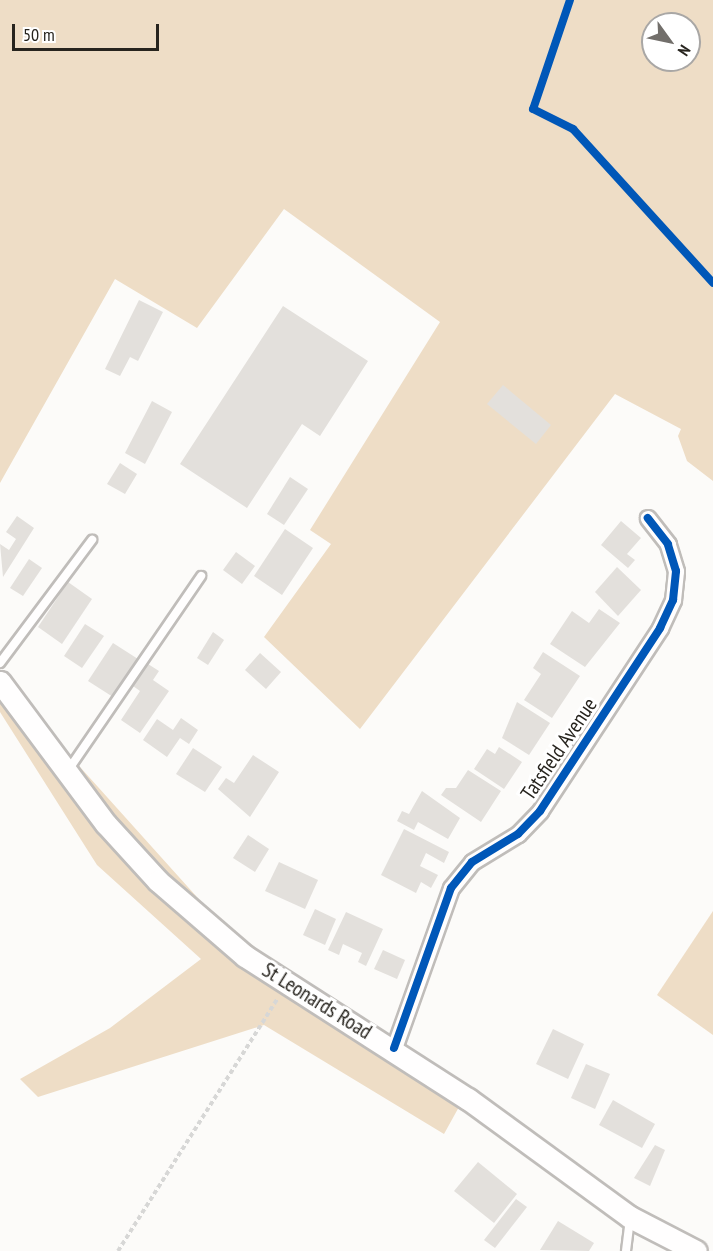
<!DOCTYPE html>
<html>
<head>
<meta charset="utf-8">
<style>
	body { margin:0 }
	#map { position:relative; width:713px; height:1251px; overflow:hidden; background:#fcfbf9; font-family:"PT Sans Narrow",sans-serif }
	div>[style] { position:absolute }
	.green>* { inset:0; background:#eeddc6 }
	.building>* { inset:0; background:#e3e0dc }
	.path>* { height:4px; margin-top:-2px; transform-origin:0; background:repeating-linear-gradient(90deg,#d7d7d6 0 4.5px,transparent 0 7.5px) }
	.roads { filter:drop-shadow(2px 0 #c0bdba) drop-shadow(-2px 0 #c0bdba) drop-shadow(0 2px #c0bdba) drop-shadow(0 -2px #c0bdba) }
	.lane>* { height:8px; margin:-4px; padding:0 4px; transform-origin:4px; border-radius:4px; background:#fffefe }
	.street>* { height:15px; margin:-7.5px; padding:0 7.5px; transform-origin:7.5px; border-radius:7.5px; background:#fffefe }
	.secondary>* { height:21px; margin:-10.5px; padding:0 10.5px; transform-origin:10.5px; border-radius:10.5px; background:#fffefe }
	.cycleway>* { height:8px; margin:-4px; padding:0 4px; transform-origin:4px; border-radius:4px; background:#0057b8 }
	span { translate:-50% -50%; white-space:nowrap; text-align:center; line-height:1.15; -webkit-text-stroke:6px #fff; paint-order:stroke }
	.street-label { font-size:21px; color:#27241e }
	.north { position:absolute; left:641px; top:12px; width:60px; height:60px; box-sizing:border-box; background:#fff; border:2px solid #a9a7a5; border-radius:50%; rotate:123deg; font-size:16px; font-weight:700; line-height:24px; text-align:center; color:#27241e }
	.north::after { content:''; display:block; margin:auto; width:21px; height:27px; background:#726f6b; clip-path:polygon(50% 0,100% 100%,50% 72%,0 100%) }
	.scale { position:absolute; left:12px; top:24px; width:147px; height:27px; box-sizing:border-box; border:3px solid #27241e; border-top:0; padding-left:8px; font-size:18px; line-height:21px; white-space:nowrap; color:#27241e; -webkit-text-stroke:4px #fff; paint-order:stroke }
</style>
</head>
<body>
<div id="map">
	<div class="green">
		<i style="clip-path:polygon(evenodd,0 0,713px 0,713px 481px,687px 461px,678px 436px,681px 429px,615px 394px,360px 729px,264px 637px,331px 544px,310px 530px,440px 322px,284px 209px,197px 328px,115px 279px,0 483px,0 0,653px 24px,689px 24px,689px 60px,653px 60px,653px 24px)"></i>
		<i style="clip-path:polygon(0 678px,232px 936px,470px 1087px,444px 1134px,264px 1025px,38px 1097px,20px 1079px,110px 1028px,201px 959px,97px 865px,0 712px)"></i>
		<i style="clip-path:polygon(713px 911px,713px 1035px,657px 995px)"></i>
	</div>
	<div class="building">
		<i style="clip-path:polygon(139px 300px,163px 312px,138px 361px,130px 357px,120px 376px,105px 369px)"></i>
		<i style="clip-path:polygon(283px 306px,368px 361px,320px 436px,302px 424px,247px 508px,180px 464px)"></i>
		<i style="clip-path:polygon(503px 385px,551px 425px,536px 444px,487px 404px)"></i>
		<i style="clip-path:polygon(152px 401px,172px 412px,145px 464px,125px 453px)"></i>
		<i style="clip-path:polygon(120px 463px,137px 474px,125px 494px,107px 484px)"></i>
		<i style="clip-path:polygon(290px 477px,308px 489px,284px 525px,267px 514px)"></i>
		<i style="clip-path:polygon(17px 516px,34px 528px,3px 577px,0 544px,9px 550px,16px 539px,6px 532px)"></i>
		<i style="clip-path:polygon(621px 521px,641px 538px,627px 554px,635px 560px,628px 568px,601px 545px)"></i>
		<i style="clip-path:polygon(285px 529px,313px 548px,282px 595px,254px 576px)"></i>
		<i style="clip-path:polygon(236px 552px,255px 566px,242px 584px,223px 570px)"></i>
		<i style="clip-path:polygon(29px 559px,42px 568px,23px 596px,10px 588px)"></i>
		<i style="clip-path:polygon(617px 567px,641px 590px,618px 616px,595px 592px)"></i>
		<i style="clip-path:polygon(68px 582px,92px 599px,62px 644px,38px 627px)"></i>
		<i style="clip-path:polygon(599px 609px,620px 623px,585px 667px,550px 644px,572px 611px,589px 623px)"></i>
		<i style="clip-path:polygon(85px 624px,104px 636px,82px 668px,64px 656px)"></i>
		<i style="clip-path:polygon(213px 632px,224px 640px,208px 665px,197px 658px)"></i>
		<i style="clip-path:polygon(113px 643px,138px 659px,113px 697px,88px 681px)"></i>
		<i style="clip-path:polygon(543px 652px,580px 676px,552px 718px,524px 700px,541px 674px,533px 668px)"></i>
		<i style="clip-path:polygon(260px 653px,281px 672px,266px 689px,245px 670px)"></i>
		<i style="clip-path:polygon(148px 664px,159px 671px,153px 680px,169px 691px,140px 733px,121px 720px,140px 691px,133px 686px)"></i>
		<i style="clip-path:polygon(517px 702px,550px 723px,529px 755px,502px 738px)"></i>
		<i style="clip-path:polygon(181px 718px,198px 730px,189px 744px,180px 738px,167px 757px,143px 740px,157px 719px,173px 730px)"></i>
		<i style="clip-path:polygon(499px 747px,522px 762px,504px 789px,474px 769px,487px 749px,495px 754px)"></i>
		<i style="clip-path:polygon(193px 748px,222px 767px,205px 792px,176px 774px)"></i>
		<i style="clip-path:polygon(253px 755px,279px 772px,250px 817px,218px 789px,226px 778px,234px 783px)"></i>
		<i style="clip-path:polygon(468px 770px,501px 791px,481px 822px,441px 795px,446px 788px,456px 788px)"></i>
		<i style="clip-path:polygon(422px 791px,460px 818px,448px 839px,418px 822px,414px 830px,397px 821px,402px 811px,409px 814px)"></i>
		<i style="clip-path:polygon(404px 829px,449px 852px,444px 863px,426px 853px,420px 866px,438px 875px,431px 888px,421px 882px,416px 893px,381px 875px)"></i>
		<i style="clip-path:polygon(248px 835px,269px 849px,255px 872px,233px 858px)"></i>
		<i style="clip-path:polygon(279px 862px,318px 880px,305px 909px,265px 891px)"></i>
		<i style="clip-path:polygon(315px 909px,336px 919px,325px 945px,303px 935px)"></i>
		<i style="clip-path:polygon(346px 912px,383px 929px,366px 966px,358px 962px,362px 953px,343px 944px,339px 955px,328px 950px)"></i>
		<i style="clip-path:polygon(383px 950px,405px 960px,397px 979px,374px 969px)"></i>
		<i style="clip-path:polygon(553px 1029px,584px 1044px,568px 1079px,536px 1064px)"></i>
		<i style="clip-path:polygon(586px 1064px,610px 1074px,595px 1109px,571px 1098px)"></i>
		<i style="clip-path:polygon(613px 1100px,655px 1124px,642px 1148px,599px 1125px)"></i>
		<i style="clip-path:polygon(655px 1145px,665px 1150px,650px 1186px,634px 1178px)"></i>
		<i style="clip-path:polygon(478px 1162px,517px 1194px,494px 1223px,454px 1191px)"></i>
		<i style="clip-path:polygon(516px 1199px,527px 1207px,495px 1248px,484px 1240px)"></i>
		<i style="clip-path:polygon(558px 1221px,594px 1243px,589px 1251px,540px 1250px)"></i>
	</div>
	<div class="path">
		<i style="left:118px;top:1251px;width:299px;rotate:-57.7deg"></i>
	</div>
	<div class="roads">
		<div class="lane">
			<i style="left:0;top:663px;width:154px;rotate:-53.2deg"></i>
			<i style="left:69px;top:769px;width:234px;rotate:-55.6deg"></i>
			<i style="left:626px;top:1251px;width:31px;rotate:-83deg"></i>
		</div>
		<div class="street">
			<i style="left:394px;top:1048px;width:170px;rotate:-70.4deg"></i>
			<i style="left:451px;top:888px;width:33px;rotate:-51deg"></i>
			<i style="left:472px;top:862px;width:54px;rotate:-31.3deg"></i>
			<i style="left:518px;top:834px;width:32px;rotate:-46deg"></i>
			<i style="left:540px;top:811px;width:219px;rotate:-56.7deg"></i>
			<i style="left:660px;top:628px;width:31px;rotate:-65deg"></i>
			<i style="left:673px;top:600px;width:29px;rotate:-84deg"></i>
			<i style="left:676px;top:571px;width:28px;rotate:-107deg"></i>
			<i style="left:668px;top:544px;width:33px;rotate:-128deg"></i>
		</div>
		<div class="secondary">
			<i style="left:0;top:682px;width:177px;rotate:53.3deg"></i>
			<i style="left:106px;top:824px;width:77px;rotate:47.6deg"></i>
			<i style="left:158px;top:881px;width:115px;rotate:40.8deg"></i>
			<i style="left:245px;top:956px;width:265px;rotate:32.7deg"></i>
			<i style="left:468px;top:1099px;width:200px;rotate:36.1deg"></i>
			<i style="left:630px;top:1217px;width:74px;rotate:27.3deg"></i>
		</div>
	</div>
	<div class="cycleway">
		<i style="left:570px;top:0;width:115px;rotate:108.7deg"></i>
		<i style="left:533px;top:109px;width:45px;rotate:26.6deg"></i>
		<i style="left:573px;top:129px;width:208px;rotate:47.7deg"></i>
		<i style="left:394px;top:1048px;width:170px;rotate:-70.4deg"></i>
		<i style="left:451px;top:888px;width:33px;rotate:-51deg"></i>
		<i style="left:472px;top:862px;width:54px;rotate:-31.3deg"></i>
		<i style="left:518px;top:834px;width:32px;rotate:-46deg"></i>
		<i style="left:540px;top:811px;width:219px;rotate:-56.7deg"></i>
		<i style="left:660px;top:628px;width:31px;rotate:-65deg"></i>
		<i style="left:673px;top:600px;width:29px;rotate:-84deg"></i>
		<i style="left:676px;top:571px;width:28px;rotate:-107deg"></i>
		<i style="left:668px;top:544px;width:33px;rotate:-128deg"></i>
	</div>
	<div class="street-label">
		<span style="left:559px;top:749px;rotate:-56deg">Tatsfield Avenue</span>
		<span style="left:317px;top:1001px;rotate:32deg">St Leonards Road</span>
	</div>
	<div class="north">N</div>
	<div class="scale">50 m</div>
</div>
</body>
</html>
